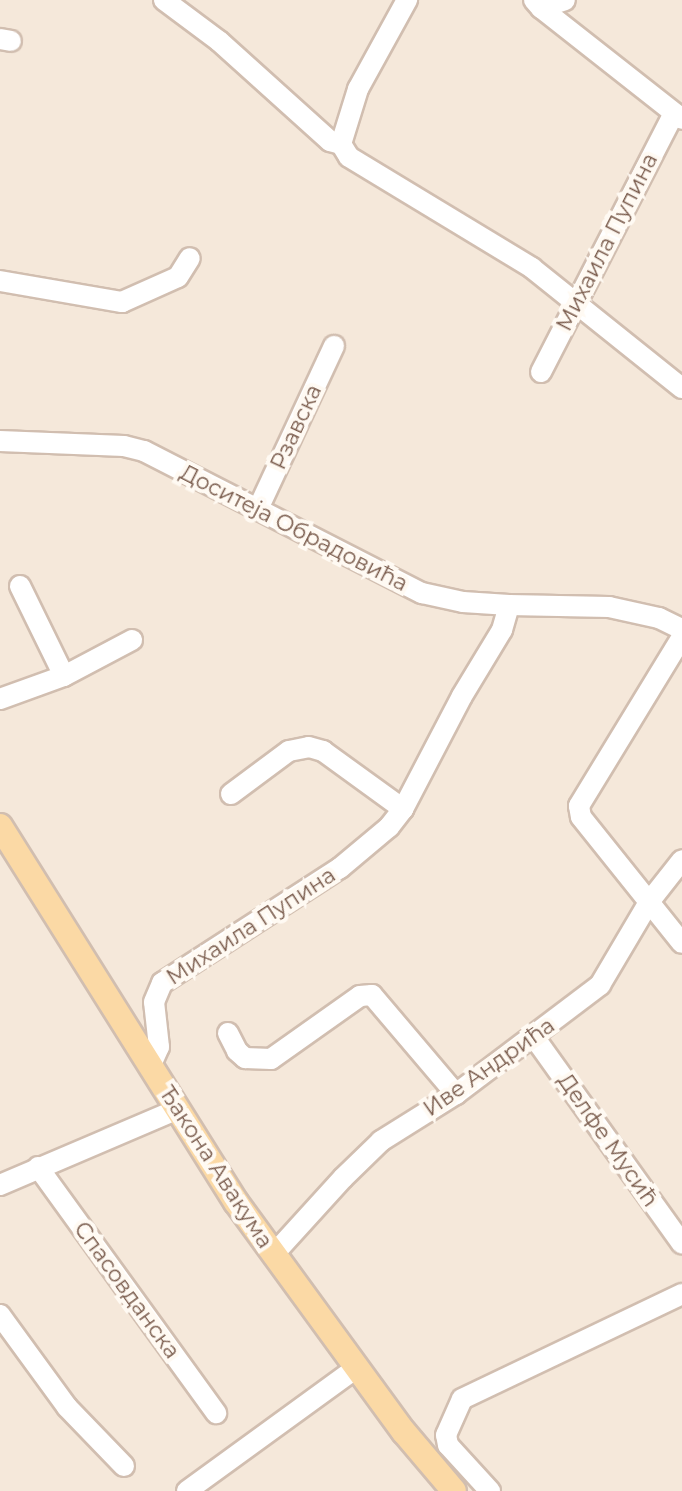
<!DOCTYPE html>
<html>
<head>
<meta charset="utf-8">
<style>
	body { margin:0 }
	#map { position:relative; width:682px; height:1491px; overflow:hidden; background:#fdf6ec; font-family:Montserrat,sans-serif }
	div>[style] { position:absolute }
	.residential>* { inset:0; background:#f5e8da }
	.roads { filter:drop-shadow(2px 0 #d1beb0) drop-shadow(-2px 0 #d1beb0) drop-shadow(0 2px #d1beb0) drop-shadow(0 -2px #d1beb0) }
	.minor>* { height:20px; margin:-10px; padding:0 10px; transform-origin:10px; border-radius:10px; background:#fff }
	.major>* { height:24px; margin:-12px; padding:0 12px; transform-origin:12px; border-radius:12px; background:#fbd9a5 }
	span { translate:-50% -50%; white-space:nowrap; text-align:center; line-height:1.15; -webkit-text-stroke:8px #fffaf3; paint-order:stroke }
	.street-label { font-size:22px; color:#7a5c4d }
</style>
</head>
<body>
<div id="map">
	<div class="residential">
		<i style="clip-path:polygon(0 0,682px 0,682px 1491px,0 1491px)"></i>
	</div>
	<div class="roads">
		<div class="minor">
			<i style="left:164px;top:0;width:69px;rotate:36.7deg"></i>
			<i style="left:219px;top:41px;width:149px;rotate:42deg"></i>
			<i style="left:330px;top:141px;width:11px;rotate:15deg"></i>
			<i style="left:534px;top:0;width:11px;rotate:49deg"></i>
			<i style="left:541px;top:8px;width:25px;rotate:-18deg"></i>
			<i style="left:541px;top:8px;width:179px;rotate:38.2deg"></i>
			<i style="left:0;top:39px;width:11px;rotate:10deg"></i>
			<i style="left:341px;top:144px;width:15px;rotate:58deg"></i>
			<i style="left:349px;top:157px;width:214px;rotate:31.2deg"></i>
			<i style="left:532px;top:268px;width:192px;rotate:38.7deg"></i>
			<i style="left:341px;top:144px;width:58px;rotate:-72.8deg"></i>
			<i style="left:358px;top:89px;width:102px;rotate:-61.2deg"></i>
			<i style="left:0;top:281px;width:124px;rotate:9.8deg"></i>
			<i style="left:122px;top:302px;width:61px;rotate:-24.1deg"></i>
			<i style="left:178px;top:277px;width:22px;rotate:-58deg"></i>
			<i style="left:541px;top:372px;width:291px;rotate:-62.8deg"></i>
			<i style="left:0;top:441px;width:124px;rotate:2.3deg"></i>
			<i style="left:124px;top:446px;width:21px;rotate:14deg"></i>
			<i style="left:144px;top:451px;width:312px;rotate:27.1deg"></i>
			<i style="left:422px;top:593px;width:42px;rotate:12.4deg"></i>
			<i style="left:463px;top:602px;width:46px;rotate:3.7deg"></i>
			<i style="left:509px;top:605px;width:100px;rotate:1.1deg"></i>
			<i style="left:609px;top:607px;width:51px;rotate:12.4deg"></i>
			<i style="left:659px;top:618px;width:25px;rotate:26deg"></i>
			<i style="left:258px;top:509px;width:180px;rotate:-65deg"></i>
			<i style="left:20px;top:586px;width:100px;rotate:63.9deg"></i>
			<i style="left:682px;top:637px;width:198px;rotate:121.4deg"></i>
			<i style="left:579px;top:806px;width:11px;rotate:80deg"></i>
			<i style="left:581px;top:817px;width:161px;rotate:51.3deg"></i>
			<i style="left:0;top:699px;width:68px;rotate:-19.8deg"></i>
			<i style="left:64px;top:676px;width:77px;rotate:-27.9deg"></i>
			<i style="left:231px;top:794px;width:72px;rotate:-36.6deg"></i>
			<i style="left:289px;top:751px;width:20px;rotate:-11deg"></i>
			<i style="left:309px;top:747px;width:15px;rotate:16deg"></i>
			<i style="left:323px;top:751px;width:99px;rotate:35.9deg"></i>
			<i style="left:228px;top:1033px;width:20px;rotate:63deg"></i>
			<i style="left:237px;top:1051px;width:11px;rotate:41deg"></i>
			<i style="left:245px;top:1058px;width:26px;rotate:2deg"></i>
			<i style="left:271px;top:1059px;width:109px;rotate:-35.3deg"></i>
			<i style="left:360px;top:996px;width:12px;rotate:-5deg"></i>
			<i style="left:372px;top:995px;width:130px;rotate:49.7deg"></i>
			<i style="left:534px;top:1037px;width:254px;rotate:54.4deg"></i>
			<i style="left:150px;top:1067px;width:22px;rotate:-66deg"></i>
			<i style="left:159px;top:1047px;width:45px;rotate:-96.3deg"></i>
			<i style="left:154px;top:1002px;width:21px;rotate:-67deg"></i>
			<i style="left:162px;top:983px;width:212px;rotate:-32.9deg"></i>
			<i style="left:340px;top:868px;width:64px;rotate:-39.9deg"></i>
			<i style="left:389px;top:827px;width:23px;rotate:-52deg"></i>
			<i style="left:403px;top:809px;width:127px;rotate:-62.4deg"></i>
			<i style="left:462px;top:696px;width:77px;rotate:-58.8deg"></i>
			<i style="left:502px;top:630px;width:26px;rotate:-74deg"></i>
			<i style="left:38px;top:1167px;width:304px;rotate:54.1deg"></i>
			<i style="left:0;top:1185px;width:194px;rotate:-23.1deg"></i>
			<i style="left:273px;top:1255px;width:104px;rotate:-47.7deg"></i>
			<i style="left:343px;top:1178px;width:53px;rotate:-44.2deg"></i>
			<i style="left:381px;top:1141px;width:89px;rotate:-32.1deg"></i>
			<i style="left:456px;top:1094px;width:181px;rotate:-37.1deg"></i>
			<i style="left:600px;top:985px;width:96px;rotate:-59.4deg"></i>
			<i style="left:649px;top:902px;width:53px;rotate:-51.8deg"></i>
			<i style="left:0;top:1315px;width:114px;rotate:53.9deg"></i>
			<i style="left:67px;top:1407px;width:82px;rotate:46deg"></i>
			<i style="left:187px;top:1491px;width:209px;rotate:-36deg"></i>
			<i style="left:490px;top:1491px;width:62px;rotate:-132.4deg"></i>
			<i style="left:448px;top:1445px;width:10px;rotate:-101deg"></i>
			<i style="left:446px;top:1435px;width:39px;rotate:-66deg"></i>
			<i style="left:462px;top:1399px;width:244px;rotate:-25.5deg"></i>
		</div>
		<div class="major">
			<i style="left:0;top:826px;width:444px;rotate:57.9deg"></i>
			<i style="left:236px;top:1202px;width:285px;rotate:53.9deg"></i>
			<i style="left:404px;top:1432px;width:77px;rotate:49.7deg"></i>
		</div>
	</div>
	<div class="street-label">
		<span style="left:607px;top:242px;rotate:-63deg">Михаила Пупина</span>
		<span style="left:296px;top:427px;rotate:-65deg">Рзавска</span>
		<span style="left:294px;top:528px;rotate:27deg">Доситеја Обрадовића</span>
		<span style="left:251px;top:926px;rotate:-33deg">Михаила Пупина</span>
		<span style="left:489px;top:1067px;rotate:-35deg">Иве Андрића</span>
		<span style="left:608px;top:1140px;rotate:55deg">Делфе Мусић</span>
		<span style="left:216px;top:1167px;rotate:57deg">Ђакона Авакума</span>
		<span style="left:127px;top:1290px;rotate:54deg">Спасовданска</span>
	</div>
</div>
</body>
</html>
